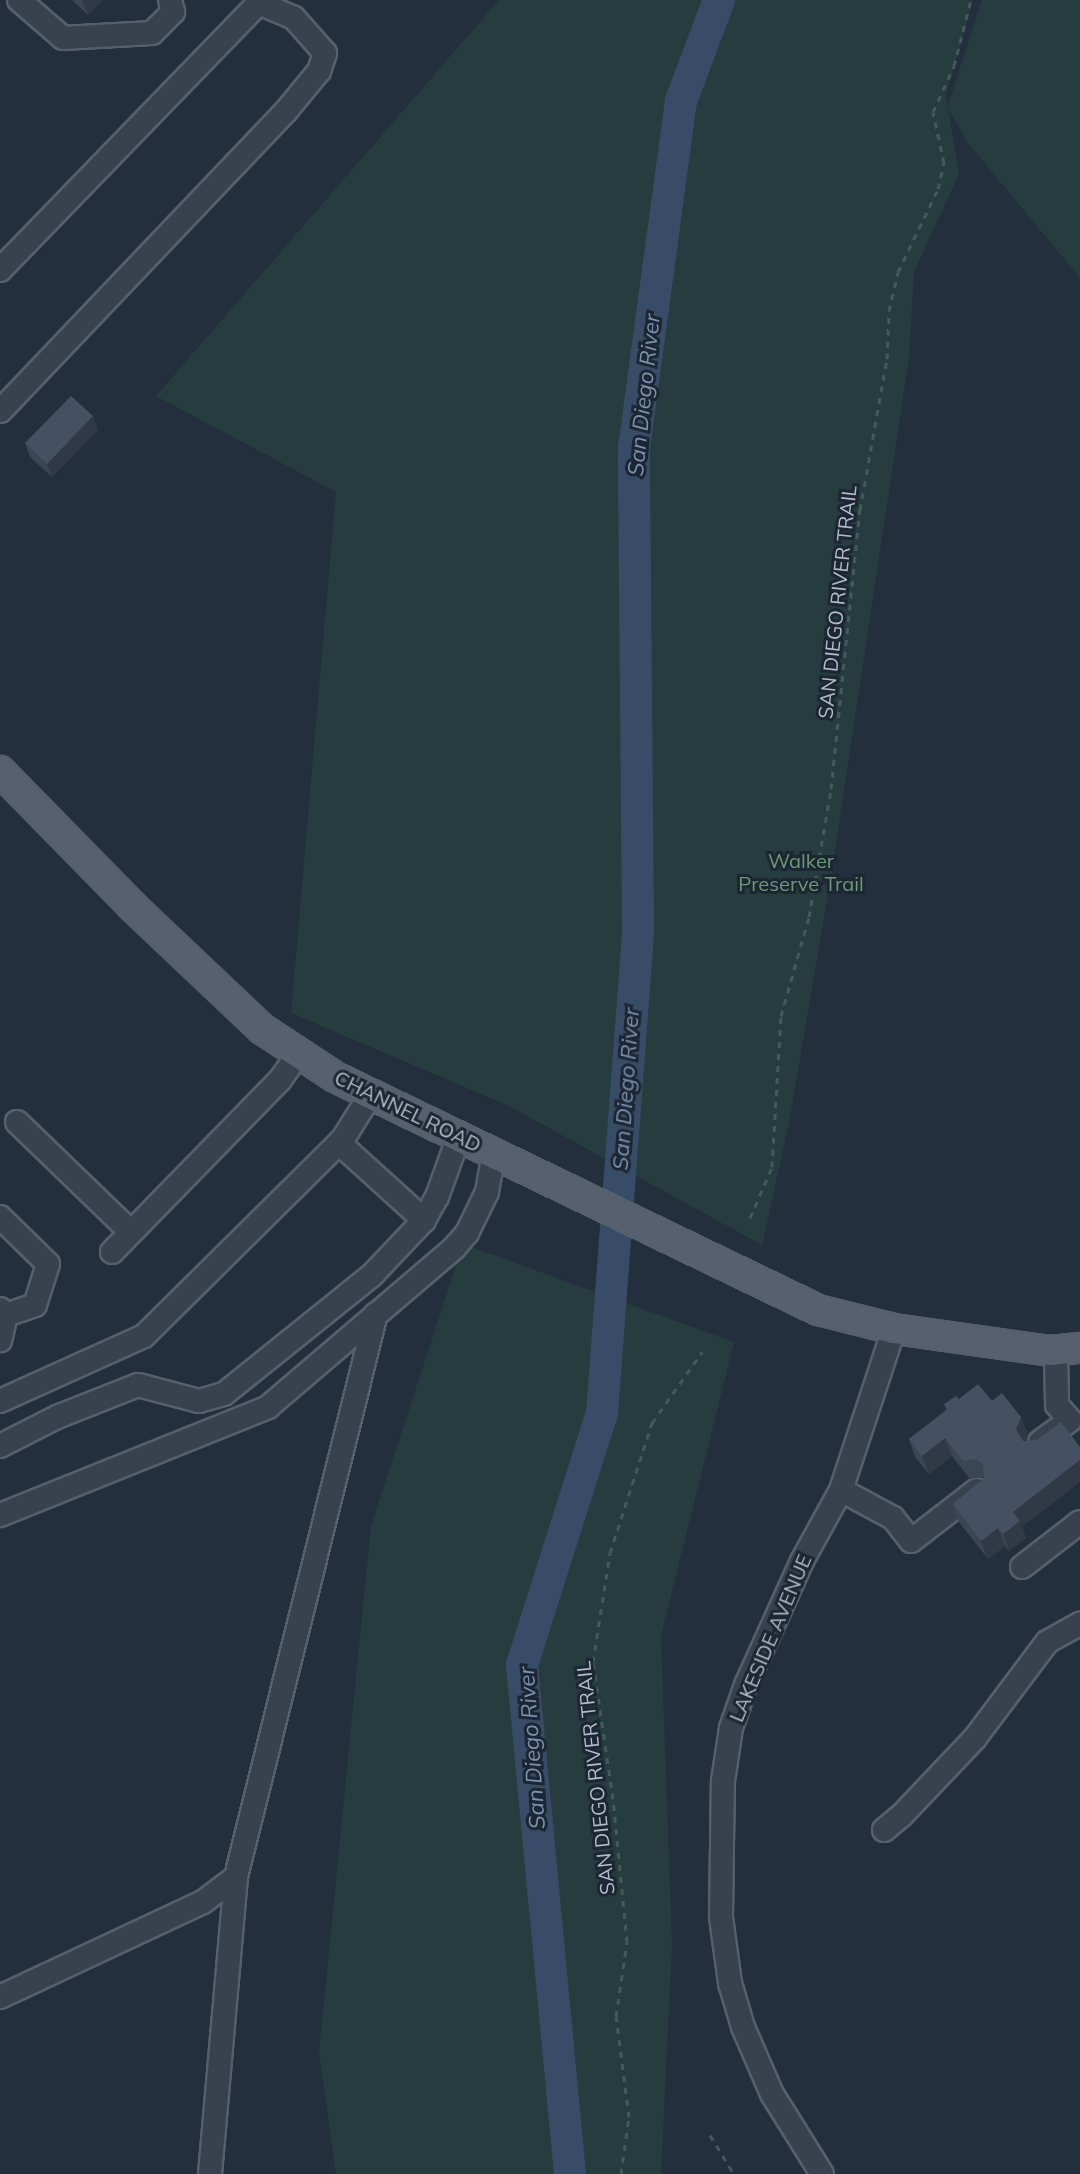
<!DOCTYPE html>
<html>
<head>
<meta charset="utf-8">
<style>
	body { margin:0 }
	#map { position:relative; width:1080px; height:2174px; overflow:hidden; background:#242f3e; font-family:Mulish,sans-serif }
	div>[style] { position:absolute }
	.green>* { inset:0; background:#263c3f }
	.river>* { height:32px; margin:-16px; padding:0 16px; transform-origin:16px; border-radius:16px; background:#394c67 }
	.path>* { height:3px; margin-top:-1.5px; transform-origin:0; background:repeating-linear-gradient(90deg,#44595c 0 6px,transparent 0 12px) }
	.roads { filter:drop-shadow(2px 0 #565f6c) drop-shadow(-2px 0 #565f6c) drop-shadow(0 2px #565f6c) drop-shadow(0 -2px #565f6c) }
	.minor>* { height:22px; margin:-11px; padding:0 11px; transform-origin:11px; border-radius:11px; background:#38414e }
	.major>* { height:28px; margin:-14px; padding:0 14px; transform-origin:14px; border-radius:14px; background:#56606e }
	.wall>* { inset:0; background:#3b4654 }
	.shaded-wall>* { inset:0; background:#303945 }
	.building>* { inset:0; background:#455162 }
	span { translate:-50% -50%; white-space:nowrap; text-align:center; line-height:1.15; -webkit-text-stroke:6px #1d2633; paint-order:stroke }
	.street-label { font-size:20px; color:#b4bcc9 }
	.park-label { font-size:20px; color:#6b9a76 }
	.water-label { font-size:22px; color:#7c92b1; font-style:italic }
</style>
</head>
<body>
<div id="map">
	<div class="green">
		<i style="clip-path:polygon(499px 0,973px 0,946px 96px,948px 105px,982px 0,1080px 0,1080px 278px,968px 143px,948px 108px,959px 174px,914px 272px,909px 358px,832px 871px,789px 1123px,762px 1245px,509px 1106px,291px 1013px,336px 492px,156px 396px)"></i>
		<i style="clip-path:polygon(463px 1244px,734px 1342px,661px 1636px,672px 1944px,661px 2174px,336px 2174px,319px 2052px,371px 1526px)"></i>
	</div>
	<div class="river">
		<i style="left:570px;top:2174px;width:511px;rotate:-95.39deg"></i>
		<i style="left:522px;top:1665px;width:264px;rotate:-72.4deg"></i>
		<i style="left:602px;top:1413px;width:485px;rotate:-85.7deg"></i>
		<i style="left:638px;top:929px;width:481px;rotate:-90.5deg"></i>
		<i style="left:634px;top:448px;width:350px;rotate:-82.3deg"></i>
		<i style="left:681px;top:101px;width:108px;rotate:-69.4deg"></i>
	</div>
	<div class="path">
		<i style="left:750px;top:1218px;width:56px;rotate:-66.7deg"></i>
		<i style="left:772px;top:1167px;width:151px;rotate:-86.6deg"></i>
		<i style="left:781px;top:1016px;width:103px;rotate:-74.2deg"></i>
		<i style="left:809px;top:917px;width:130px;rotate:-80.2deg"></i>
		<i style="left:831px;top:789px;width:281px;rotate:-84.1deg"></i>
		<i style="left:860px;top:510px;width:153px;rotate:-79.9deg"></i>
		<i style="left:887px;top:359px;width:48px;rotate:-87.6deg"></i>
		<i style="left:889px;top:311px;width:40px;rotate:-77deg"></i>
		<i style="left:898px;top:272px;width:92px;rotate:-64.3deg"></i>
		<i style="left:938px;top:189px;width:27px;rotate:-77deg"></i>
		<i style="left:944px;top:163px;width:52px;rotate:-102.2deg"></i>
		<i style="left:933px;top:112px;width:51px;rotate:-65.5deg"></i>
		<i style="left:954px;top:66px;width:68px;rotate:-75.6deg"></i>
		<i style="left:710px;top:2135px;width:46px;rotate:58.4deg"></i>
		<i style="left:621px;top:2174px;width:58px;rotate:-82deg"></i>
		<i style="left:629px;top:2117px;width:102px;rotate:-97.3deg"></i>
		<i style="left:616px;top:2016px;width:75px;rotate:-81.5deg"></i>
		<i style="left:627px;top:1942px;width:144px;rotate:-95.6deg"></i>
		<i style="left:613px;top:1799px;width:138px;rotate:-98.3deg"></i>
		<i style="left:593px;top:1662px;width:110px;rotate:-81.1deg"></i>
		<i style="left:610px;top:1553px;width:137px;rotate:-72.1deg"></i>
		<i style="left:652px;top:1423px;width:87px;rotate:-54.8deg"></i>
	</div>
	<div class="roads">
		<div class="minor">
			<i style="left:19px;top:0;width:58px;rotate:40.8deg"></i>
			<i style="left:63px;top:38px;width:89px;rotate:-3.2deg"></i>
			<i style="left:152px;top:33px;width:30px;rotate:-45deg"></i>
			<i style="left:173px;top:12px;width:12px;rotate:-104deg"></i>
			<i style="left:0;top:270px;width:372px;rotate:-45.9deg"></i>
			<i style="left:259px;top:3px;width:38px;rotate:23deg"></i>
			<i style="left:294px;top:18px;width:47px;rotate:48.5deg"></i>
			<i style="left:325px;top:53px;width:19px;rotate:108deg"></i>
			<i style="left:319px;top:71px;width:52px;rotate:129.5deg"></i>
			<i style="left:286px;top:111px;width:414px;rotate:133.6deg"></i>
			<i style="left:17px;top:1122px;width:158px;rotate:44deg"></i>
			<i style="left:339px;top:1143px;width:115px;rotate:42.2deg"></i>
			<i style="left:424px;top:1220px;width:26px;rotate:-61deg"></i>
			<i style="left:437px;top:1197px;width:65px;rotate:-70.2deg"></i>
			<i style="left:0;top:1217px;width:67px;rotate:44.4deg"></i>
			<i style="left:48px;top:1264px;width:43px;rotate:107.6deg"></i>
			<i style="left:35px;top:1305px;width:31px;rotate:161deg"></i>
			<i style="left:112px;top:1252px;width:240px;rotate:-45.7deg"></i>
			<i style="left:280px;top:1080px;width:33px;rotate:-55deg"></i>
			<i style="left:0;top:1309px;width:8px;rotate:45deg"></i>
			<i style="left:6px;top:1315px;width:26px;rotate:103deg"></i>
			<i style="left:0;top:1401px;width:158px;rotate:-24.3deg"></i>
			<i style="left:144px;top:1336px;width:280px;rotate:-44.7deg"></i>
			<i style="left:343px;top:1139px;width:53px;rotate:-58.1deg"></i>
			<i style="left:1040px;top:1442px;width:37px;rotate:-36deg"></i>
			<i style="left:1070px;top:1420px;width:20px;rotate:-131deg"></i>
			<i style="left:1057px;top:1405px;width:54px;rotate:-91.1deg"></i>
			<i style="left:0;top:1446px;width:64px;rotate:-27deg"></i>
			<i style="left:57px;top:1417px;width:87px;rotate:-21.6deg"></i>
			<i style="left:138px;top:1385px;width:63px;rotate:14.7deg"></i>
			<i style="left:199px;top:1401px;width:26px;rotate:-16deg"></i>
			<i style="left:224px;top:1394px;width:191px;rotate:-38.8deg"></i>
			<i style="left:373px;top:1274px;width:74px;rotate:-46.6deg"></i>
			<i style="left:841px;top:1490px;width:59px;rotate:28.3deg"></i>
			<i style="left:893px;top:1518px;width:29px;rotate:52deg"></i>
			<i style="left:911px;top:1541px;width:83px;rotate:-37.7deg"></i>
			<i style="left:0;top:1515px;width:289px;rotate:-21.9deg"></i>
			<i style="left:268px;top:1407px;width:245px;rotate:-40.5deg"></i>
			<i style="left:454px;top:1248px;width:20px;rotate:-49deg"></i>
			<i style="left:467px;top:1233px;width:46px;rotate:-64deg"></i>
			<i style="left:487px;top:1192px;width:40px;rotate:-80deg"></i>
			<i style="left:1022px;top:1567px;width:73px;rotate:-37.8deg"></i>
			<i style="left:884px;top:1830px;width:23px;rotate:-40deg"></i>
			<i style="left:902px;top:1815px;width:106px;rotate:-46.5deg"></i>
			<i style="left:975px;top:1738px;width:120px;rotate:-53.1deg"></i>
			<i style="left:1047px;top:1642px;width:38px;rotate:-29deg"></i>
			<i style="left:0;top:1997px;width:224px;rotate:-25.1deg"></i>
			<i style="left:203px;top:1902px;width:41px;rotate:-37.1deg"></i>
			<i style="left:236px;top:1877px;width:580px;rotate:-76.04deg"></i>
			<i style="left:210px;top:2174px;width:298px;rotate:-85deg"></i>
			<i style="left:822px;top:2174px;width:94px;rotate:-122deg"></i>
			<i style="left:772px;top:2094px;width:73px;rotate:-113.4deg"></i>
			<i style="left:743px;top:2027px;width:46px;rotate:-106.5deg"></i>
			<i style="left:730px;top:1983px;width:67px;rotate:-97.8deg"></i>
			<i style="left:721px;top:1917px;width:136px;rotate:-89.2deg"></i>
			<i style="left:723px;top:1781px;width:54px;rotate:-81.4deg"></i>
			<i style="left:731px;top:1728px;width:46px;rotate:-70.8deg"></i>
			<i style="left:746px;top:1685px;width:136px;rotate:-65.7deg"></i>
			<i style="left:802px;top:1561px;width:81px;rotate:-61.2deg"></i>
			<i style="left:841px;top:1490px;width:169px;rotate:-71.8deg"></i>
		</div>
		<div class="major">
			<i style="left:0;top:771px;width:189px;rotate:45.6deg"></i>
			<i style="left:132px;top:906px;width:179px;rotate:43.4deg"></i>
			<i style="left:262px;top:1029px;width:87px;rotate:33.3deg"></i>
			<i style="left:335px;top:1077px;width:536px;rotate:25.75deg"></i>
			<i style="left:818px;top:1310px;width:78px;rotate:14deg"></i>
			<i style="left:894px;top:1329px;width:158px;rotate:8deg"></i>
			<i style="left:1050px;top:1351px;width:30px;rotate:-6deg"></i>
		</div>
	</div>
	<div class="wall">
		<i style="clip-path:polygon(72px 0,103px 0,88px 15px)"></i>
		<i style="clip-path:polygon(98px 430px,52px 477px,30px 457px,25px 443px)"></i>
		<i style="clip-path:polygon(959px 1399px,992px 1401px,1021px 1417px,1028px 1435px,1025px 1441px,1022px 1527px,1026px 1538px,1009px 1551px,1005px 1546px,988px 1559px,959px 1522px,953px 1504px,984px 1478px,983px 1477px,970px 1479px,952px 1456px,929px 1474px,915px 1457px,909px 1439px,946px 1410px,944px 1404px)"></i>
	</div>
	<div class="shaded-wall">
		<i style="clip-path:polygon(82px 0,103px 0,88px 15px)"></i>
		<i style="clip-path:polygon(93px 416px,98px 430px,52px 477px,47px 464px)"></i>
		<i style="clip-path:polygon(1021px 1417px,1028px 1435px,1022px 1447px,1016px 1429px)"></i>
		<i style="clip-path:polygon(945px 1438px,952px 1456px,929px 1474px,922px 1456px)"></i>
		<i style="clip-path:polygon(1080px 1460px,1080px 1482px,1022px 1527px,1026px 1538px,1009px 1551px,1003px 1534px,1013px 1512px)"></i>
		<i style="clip-path:polygon(998px 1528px,1005px 1546px,988px 1559px,981px 1541px)"></i>
	</div>
	<div class="building">
		<i style="clip-path:polygon(71px 396px,93px 416px,47px 464px,25px 443px)"></i>
		<i style="clip-path:polygon(978px 1384px,992px 1401px,1002px 1393px,1021px 1417px,1016px 1429px,1023px 1441px,1037px 1440px,1061px 1422px,1080px 1447px,1080px 1460px,1013px 1512px,1020px 1521px,1003px 1534px,998px 1528px,981px 1541px,953px 1504px,984px 1478px,983px 1464px,976px 1459px,963px 1461px,945px 1438px,922px 1456px,909px 1439px,948px 1409px,944px 1404px,956px 1396px,959px 1399px)"></i>
	</div>
	<div class="street-label">
		<span style="left:837px;top:602px;rotate:-84deg">SAN DIEGO RIVER TRAIL</span>
		<span style="left:408px;top:1111px;rotate:26deg">CHANNEL ROAD</span>
		<span style="left:770px;top:1638px;rotate:-67deg">LAKESIDE AVENUE</span>
		<span style="left:595px;top:1778px;rotate:-96deg">SAN DIEGO RIVER TRAIL</span>
	</div>
	<div class="park-label">
		<span style="left:801px;top:872px">Walker<br>Preserve Trail</span>
	</div>
	<div class="water-label">
		<span style="left:644px;top:395px;rotate:-84deg">San Diego River</span>
		<span style="left:626px;top:1089px;rotate:-86deg">San Diego River</span>
		<span style="left:532px;top:1748px;rotate:-94deg">San Diego River</span>
	</div>
</div>
</body>
</html>
